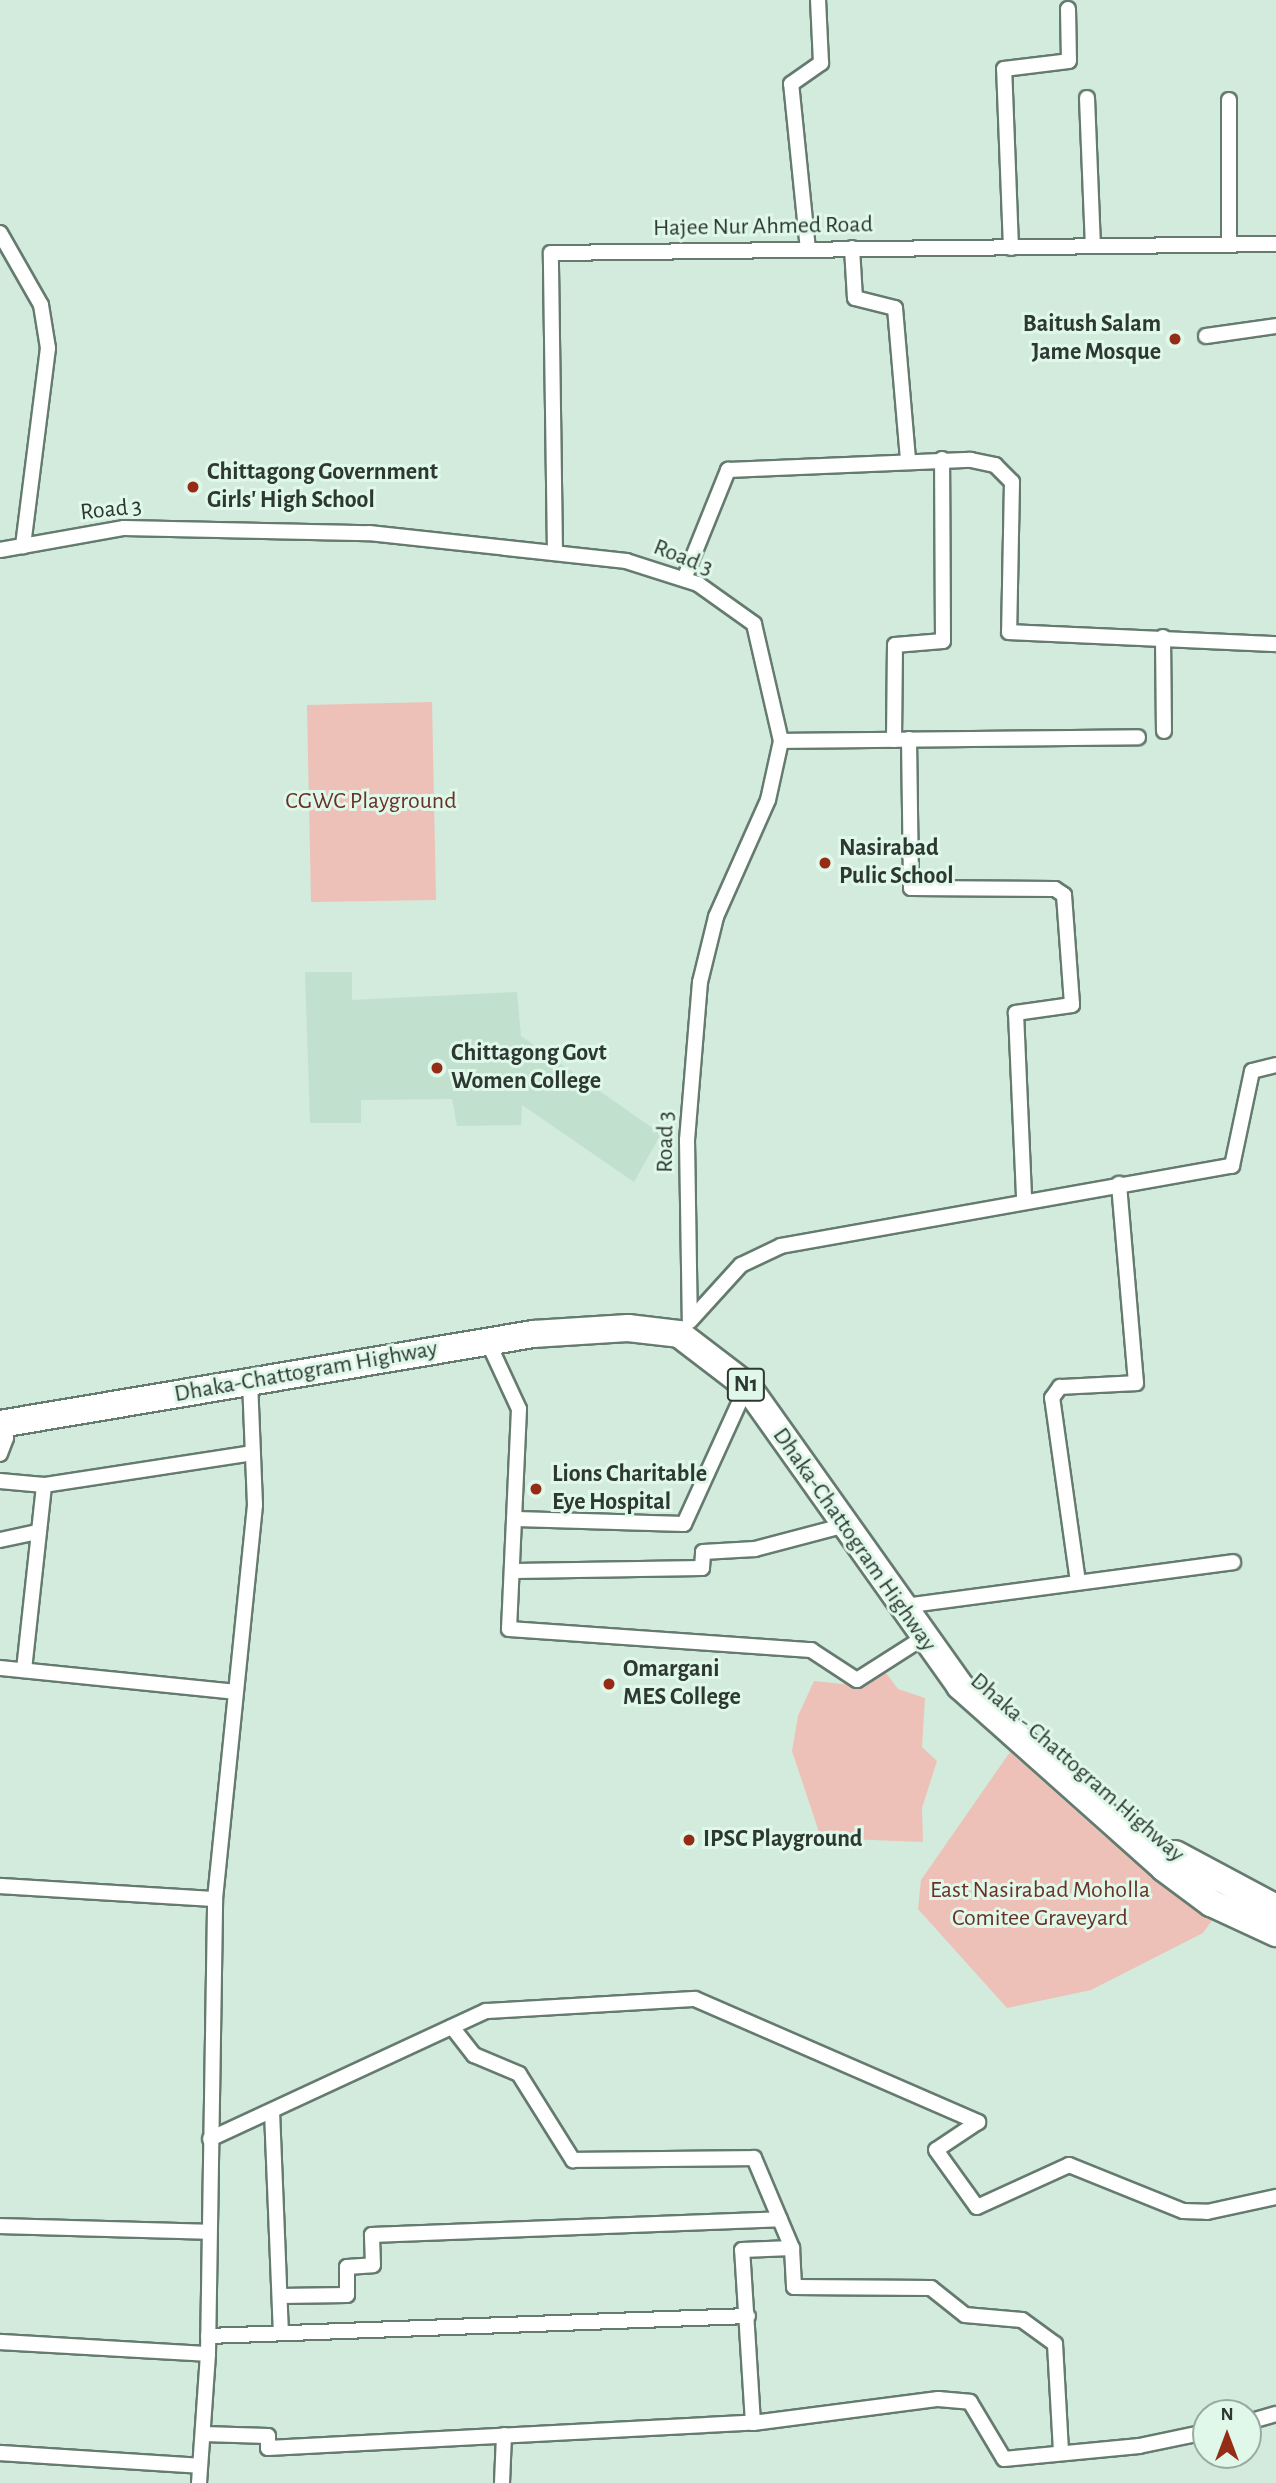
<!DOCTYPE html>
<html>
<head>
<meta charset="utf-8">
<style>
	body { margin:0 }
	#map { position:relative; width:1276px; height:2483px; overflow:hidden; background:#d2ebdc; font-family:"Alegreya Sans",sans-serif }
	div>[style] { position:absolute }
	.built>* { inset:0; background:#c1e1ce }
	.green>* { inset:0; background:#edc1b7 }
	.roads { filter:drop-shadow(2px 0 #657b6f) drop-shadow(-2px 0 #657b6f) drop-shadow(0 2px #657b6f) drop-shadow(0 -2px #657b6f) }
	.street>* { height:14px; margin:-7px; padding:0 7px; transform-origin:7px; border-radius:7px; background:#fff }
	.highway>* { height:26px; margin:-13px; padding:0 13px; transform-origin:13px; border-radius:13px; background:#fff }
	.dots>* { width:19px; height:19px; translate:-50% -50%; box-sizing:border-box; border:4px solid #dff8e9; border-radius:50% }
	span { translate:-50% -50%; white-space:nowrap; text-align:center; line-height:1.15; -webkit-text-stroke:6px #dff8e9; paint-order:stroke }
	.shield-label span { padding:2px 5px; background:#dff8e9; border:2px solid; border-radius:5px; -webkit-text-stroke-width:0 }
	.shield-label { font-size:23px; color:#2e3832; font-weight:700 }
	.street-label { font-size:24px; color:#2e3832 }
	.poi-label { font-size:24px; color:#2e3832; font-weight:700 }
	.right { translate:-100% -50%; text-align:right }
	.left { translate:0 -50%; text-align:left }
	.park-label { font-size:24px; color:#6a3226 }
	.north { position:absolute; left:1192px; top:2399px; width:70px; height:70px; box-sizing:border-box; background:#dff8e9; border:2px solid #98aba0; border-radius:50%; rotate:0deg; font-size:19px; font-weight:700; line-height:28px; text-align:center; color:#2e3832 }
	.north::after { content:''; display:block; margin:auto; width:24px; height:32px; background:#942c16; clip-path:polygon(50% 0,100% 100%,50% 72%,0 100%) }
</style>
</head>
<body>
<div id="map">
	<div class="built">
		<i style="clip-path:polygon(305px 972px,352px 972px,352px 1000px,517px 992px,521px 1036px,661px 1134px,634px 1182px,522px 1105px,521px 1125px,457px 1126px,452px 1099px,361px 1100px,361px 1123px,310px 1123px)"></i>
	</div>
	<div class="green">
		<i style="clip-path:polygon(432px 702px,436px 900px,311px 902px,307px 705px)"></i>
		<i style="clip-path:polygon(883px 1669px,898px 1689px,925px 1698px,922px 1747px,937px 1761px,922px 1808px,923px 1842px,821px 1838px,792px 1751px,798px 1716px,814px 1681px,862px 1686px)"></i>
		<i style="clip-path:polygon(1010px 1752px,1104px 1836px,1216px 1915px,1203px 1933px,1091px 1990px,1007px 2008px,918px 1909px,921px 1880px)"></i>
	</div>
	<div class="roads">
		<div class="street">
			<i style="left:1087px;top:98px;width:148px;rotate:87.7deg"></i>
			<i style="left:1229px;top:100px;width:145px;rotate:90deg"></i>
			<i style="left:0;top:233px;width:83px;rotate:60.3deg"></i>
			<i style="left:41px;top:305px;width:44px;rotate:80.8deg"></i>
			<i style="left:48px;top:348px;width:200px;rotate:97.2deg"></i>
			<i style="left:852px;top:248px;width:50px;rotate:86.6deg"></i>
			<i style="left:855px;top:298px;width:41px;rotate:14deg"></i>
			<i style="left:895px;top:308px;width:152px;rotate:85.1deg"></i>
			<i style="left:1011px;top:248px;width:179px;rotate:-92.2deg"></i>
			<i style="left:1004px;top:69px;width:65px;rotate:-7deg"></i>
			<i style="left:1069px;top:61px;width:52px;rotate:-91.1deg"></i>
			<i style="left:808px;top:250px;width:167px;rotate:-95.8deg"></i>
			<i style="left:791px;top:84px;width:37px;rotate:-35deg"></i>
			<i style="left:821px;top:63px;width:63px;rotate:-92.7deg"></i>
			<i style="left:1206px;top:336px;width:71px;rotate:-8.1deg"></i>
			<i style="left:0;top:550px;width:126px;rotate:-10.1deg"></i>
			<i style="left:124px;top:528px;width:245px;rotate:1.2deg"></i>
			<i style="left:369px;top:533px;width:259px;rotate:6.2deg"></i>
			<i style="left:626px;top:561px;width:76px;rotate:17.7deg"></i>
			<i style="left:698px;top:584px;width:69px;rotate:35.5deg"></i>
			<i style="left:754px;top:624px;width:120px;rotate:77deg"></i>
			<i style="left:781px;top:741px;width:60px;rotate:102.4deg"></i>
			<i style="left:768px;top:800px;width:128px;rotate:114deg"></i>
			<i style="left:716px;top:917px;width:67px;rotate:103.8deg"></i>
			<i style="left:700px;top:982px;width:159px;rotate:94.7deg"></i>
			<i style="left:687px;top:1140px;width:181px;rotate:89.1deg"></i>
			<i style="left:555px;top:553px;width:300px;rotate:-90.8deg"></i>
			<i style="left:551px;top:253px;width:725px;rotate:-0.71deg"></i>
			<i style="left:684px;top:579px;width:118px;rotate:-68deg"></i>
			<i style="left:728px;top:470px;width:243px;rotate:-2.4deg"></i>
			<i style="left:971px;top:460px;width:25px;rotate:12deg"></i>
			<i style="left:995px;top:465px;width:24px;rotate:45deg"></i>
			<i style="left:1012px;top:482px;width:150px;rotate:91.1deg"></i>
			<i style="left:1009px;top:632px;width:267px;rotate:2.6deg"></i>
			<i style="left:1163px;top:637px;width:94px;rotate:89.4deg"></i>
			<i style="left:909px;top:739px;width:149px;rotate:89.2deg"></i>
			<i style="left:911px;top:888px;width:144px;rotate:0.4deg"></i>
			<i style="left:1055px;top:889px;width:11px;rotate:34deg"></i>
			<i style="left:1064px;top:895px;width:110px;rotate:85.8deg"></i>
			<i style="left:1072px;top:1005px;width:57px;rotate:171.9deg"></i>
			<i style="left:1016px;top:1013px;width:186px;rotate:87.5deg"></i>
			<i style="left:894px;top:740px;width:95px;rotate:-89.4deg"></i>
			<i style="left:895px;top:645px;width:48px;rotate:-4.8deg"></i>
			<i style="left:943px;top:641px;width:182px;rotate:-90.3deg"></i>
			<i style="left:781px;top:741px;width:357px;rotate:-0.6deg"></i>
			<i style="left:690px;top:1321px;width:76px;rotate:-47.7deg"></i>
			<i style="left:741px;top:1265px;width:44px;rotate:-25.4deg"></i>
			<i style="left:781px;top:1246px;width:458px;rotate:-10.1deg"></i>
			<i style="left:1232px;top:1166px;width:97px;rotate:-78.1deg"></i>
			<i style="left:1252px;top:1071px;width:25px;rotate:-14deg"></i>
			<i style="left:487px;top:1340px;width:76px;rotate:65.1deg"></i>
			<i style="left:519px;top:1409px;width:220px;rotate:92.6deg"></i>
			<i style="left:509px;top:1629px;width:303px;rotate:4deg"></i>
			<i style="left:811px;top:1650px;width:55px;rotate:33.1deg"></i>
			<i style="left:857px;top:1680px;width:76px;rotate:-32.6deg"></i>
			<i style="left:0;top:1422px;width:17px;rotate:69deg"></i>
			<i style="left:6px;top:1438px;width:17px;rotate:111deg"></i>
			<i style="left:0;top:1481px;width:44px;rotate:5.2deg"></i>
			<i style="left:516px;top:1519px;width:168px;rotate:1.7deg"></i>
			<i style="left:684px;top:1524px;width:152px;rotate:-65.5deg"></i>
			<i style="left:0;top:1540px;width:40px;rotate:-12deg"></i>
			<i style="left:515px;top:1571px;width:187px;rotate:-0.9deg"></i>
			<i style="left:702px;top:1568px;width:16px;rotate:-86deg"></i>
			<i style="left:703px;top:1552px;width:52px;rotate:-3.3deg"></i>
			<i style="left:755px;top:1549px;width:90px;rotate:-14.8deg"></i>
			<i style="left:1078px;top:1582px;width:186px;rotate:-98deg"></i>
			<i style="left:1052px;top:1398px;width:14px;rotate:-54deg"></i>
			<i style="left:1060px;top:1387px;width:76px;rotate:-3deg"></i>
			<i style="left:1136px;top:1383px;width:200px;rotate:-94.9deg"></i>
			<i style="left:904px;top:1613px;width:11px;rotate:-45deg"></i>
			<i style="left:912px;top:1605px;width:324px;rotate:-7.6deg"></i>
			<i style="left:0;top:1668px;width:236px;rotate:5.8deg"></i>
			<i style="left:24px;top:1670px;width:186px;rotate:-83.8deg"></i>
			<i style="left:44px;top:1485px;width:211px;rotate:-8.7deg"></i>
			<i style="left:0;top:1886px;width:215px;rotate:3.5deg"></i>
			<i style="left:452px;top:2027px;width:36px;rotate:52deg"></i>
			<i style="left:474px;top:2055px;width:49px;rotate:22.9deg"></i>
			<i style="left:519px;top:2074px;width:102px;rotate:57.9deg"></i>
			<i style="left:573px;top:2160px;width:181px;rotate:-0.6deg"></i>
			<i style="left:754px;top:2158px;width:98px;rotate:67.1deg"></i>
			<i style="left:272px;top:2111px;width:222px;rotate:87.7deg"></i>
			<i style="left:210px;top:2139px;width:304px;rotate:-24.9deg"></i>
			<i style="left:486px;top:2011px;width:209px;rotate:-3.3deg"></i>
			<i style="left:695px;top:1999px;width:309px;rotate:23.5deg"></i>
			<i style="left:978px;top:2122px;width:50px;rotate:146.3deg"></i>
			<i style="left:936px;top:2150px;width:70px;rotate:54.3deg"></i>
			<i style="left:977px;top:2207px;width:101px;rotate:-24.5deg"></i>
			<i style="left:1069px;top:2165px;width:123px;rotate:22deg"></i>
			<i style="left:1183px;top:2211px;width:24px;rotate:2deg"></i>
			<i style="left:1207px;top:2212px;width:71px;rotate:-12.3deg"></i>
			<i style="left:0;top:2226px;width:209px;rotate:1.6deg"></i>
			<i style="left:280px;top:2296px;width:67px;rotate:-0.9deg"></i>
			<i style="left:347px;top:2295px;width:28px;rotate:-90deg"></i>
			<i style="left:347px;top:2267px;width:26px;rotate:-4deg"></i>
			<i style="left:373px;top:2265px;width:30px;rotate:-92deg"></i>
			<i style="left:372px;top:2235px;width:408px;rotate:-2.2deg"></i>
			<i style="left:208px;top:2336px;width:540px;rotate:-2.12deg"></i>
			<i style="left:0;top:2342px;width:208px;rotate:3.3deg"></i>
			<i style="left:1248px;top:2422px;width:29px;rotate:-16deg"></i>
			<i style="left:753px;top:2423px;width:173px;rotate:-93.6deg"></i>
			<i style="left:742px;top:2250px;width:50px;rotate:-2.3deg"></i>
			<i style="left:792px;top:2248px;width:39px;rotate:87deg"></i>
			<i style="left:794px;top:2287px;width:137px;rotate:0.4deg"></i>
			<i style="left:931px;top:2288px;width:43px;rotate:38.5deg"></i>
			<i style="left:965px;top:2315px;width:57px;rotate:5deg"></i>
			<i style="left:1022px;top:2320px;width:41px;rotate:36deg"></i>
			<i style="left:1055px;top:2344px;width:108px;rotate:86.8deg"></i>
			<i style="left:203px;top:2434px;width:65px;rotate:1.8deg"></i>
			<i style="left:268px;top:2436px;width:12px;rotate:90deg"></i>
			<i style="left:268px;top:2448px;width:486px;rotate:-3deg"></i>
			<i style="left:753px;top:2423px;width:187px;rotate:-7.4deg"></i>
			<i style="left:938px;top:2399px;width:32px;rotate:5deg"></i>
			<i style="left:970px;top:2402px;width:66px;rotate:59.2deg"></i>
			<i style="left:1004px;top:2459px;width:136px;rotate:-5.5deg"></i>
			<i style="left:1139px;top:2446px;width:68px;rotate:-11.8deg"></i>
			<i style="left:0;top:2453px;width:200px;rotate:3.7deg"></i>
			<i style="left:199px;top:2483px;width:129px;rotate:-86deg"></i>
			<i style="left:208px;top:2354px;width:455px;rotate:-89.1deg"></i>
			<i style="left:215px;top:1899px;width:396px;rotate:-84.2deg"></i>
			<i style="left:255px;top:1505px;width:124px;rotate:-92.3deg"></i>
			<i style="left:502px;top:2483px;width:48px;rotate:-87.6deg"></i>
		</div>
		<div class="highway">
			<i style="left:0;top:1424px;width:541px;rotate:-9.58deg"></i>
			<i style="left:533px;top:1334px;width:95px;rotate:-3.6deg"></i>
			<i style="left:628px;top:1328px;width:51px;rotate:6.7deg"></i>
			<i style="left:679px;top:1334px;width:86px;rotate:37.4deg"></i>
			<i style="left:747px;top:1386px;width:368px;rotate:54.6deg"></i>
			<i style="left:960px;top:1686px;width:273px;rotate:41.7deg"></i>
			<i style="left:1164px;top:1868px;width:59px;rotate:36.7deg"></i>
			<i style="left:1211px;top:1903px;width:72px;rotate:24.8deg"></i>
			<i style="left:1175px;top:1854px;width:115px;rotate:28.1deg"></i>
		</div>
	</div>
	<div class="dots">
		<i style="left:1175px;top:339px;background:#942c16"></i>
		<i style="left:193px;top:487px;background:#942c16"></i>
		<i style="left:825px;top:863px;background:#942c16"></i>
		<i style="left:437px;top:1068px;background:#942c16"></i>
		<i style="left:536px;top:1489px;background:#942c16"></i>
		<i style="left:609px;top:1684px;background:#942c16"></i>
		<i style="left:689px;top:1840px;background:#942c16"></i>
	</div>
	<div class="shield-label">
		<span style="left:746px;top:1385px">N1</span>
	</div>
	<div class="street-label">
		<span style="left:763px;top:227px;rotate:-1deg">Hajee Nur Ahmed Road</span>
		<span style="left:111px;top:510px;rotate:-6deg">Road 3</span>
		<span style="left:683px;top:558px;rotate:22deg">Road 3</span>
		<span style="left:666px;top:1142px;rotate:-89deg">Road 3</span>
		<span style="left:306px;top:1372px;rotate:-10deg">Dhaka-Chattogram Highway</span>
		<span style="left:854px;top:1540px;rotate:55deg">Dhaka-Chattogram Highway</span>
		<span style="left:1077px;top:1768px;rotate:41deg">Dhaka - Chattogram Highway</span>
	</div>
	<div class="poi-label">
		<span class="right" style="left:1161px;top:339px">Baitush Salam<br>Jame Mosque</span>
		<span class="left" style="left:207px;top:487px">Chittagong Government<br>Girls' High School</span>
		<span class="left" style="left:839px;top:863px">Nasirabad<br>Pulic School</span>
		<span class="left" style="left:451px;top:1068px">Chittagong Govt<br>Women College</span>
		<span class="left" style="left:552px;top:1489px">Lions Charitable<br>Eye Hospital</span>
		<span class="left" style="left:623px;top:1684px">Omargani<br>MES College</span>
		<span class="left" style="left:703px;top:1840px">IPSC Playground</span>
	</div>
	<div class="park-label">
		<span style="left:371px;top:802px">CGWC Playground</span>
		<span style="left:1040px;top:1905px">East Nasirabad Moholla<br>Comitee Graveyard</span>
	</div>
	<div class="north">N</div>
</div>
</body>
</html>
